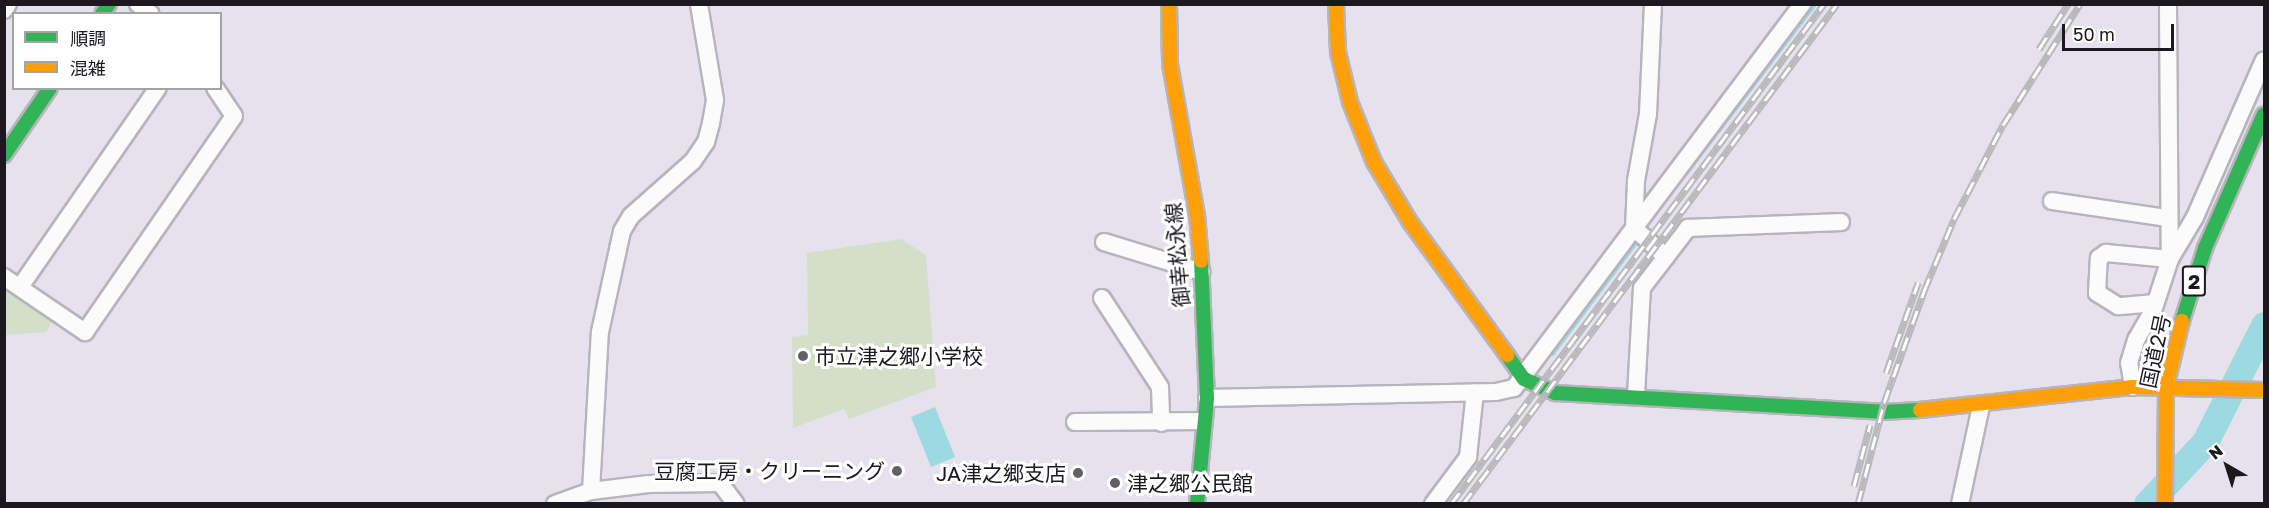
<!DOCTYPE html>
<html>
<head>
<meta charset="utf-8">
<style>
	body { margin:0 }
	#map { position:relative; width:2269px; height:508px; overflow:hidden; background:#e6e2ed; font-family:"Golos Text","Noto Sans JP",sans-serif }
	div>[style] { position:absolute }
	.green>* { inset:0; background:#d4dfca }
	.water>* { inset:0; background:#9cd9e1 }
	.stream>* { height:4.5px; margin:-2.25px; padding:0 2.25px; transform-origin:2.25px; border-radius:2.25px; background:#9cd9e1 }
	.river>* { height:27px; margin:-13.5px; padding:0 13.5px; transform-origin:13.5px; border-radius:13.5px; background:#9cd9e1 }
	.roads { filter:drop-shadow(2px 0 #b7b4bc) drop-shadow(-2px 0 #b7b4bc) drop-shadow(0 2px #b7b4bc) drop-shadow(0 -2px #b7b4bc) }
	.street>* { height:16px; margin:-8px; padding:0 8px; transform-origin:8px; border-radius:8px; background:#fbfbfc }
	.fast>* { height:14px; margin:-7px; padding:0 7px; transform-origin:7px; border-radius:7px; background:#30b455 }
	.slow>* { height:14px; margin:-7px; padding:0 7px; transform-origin:7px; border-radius:7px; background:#ff9f0a }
	.rail>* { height:7px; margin-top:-3.5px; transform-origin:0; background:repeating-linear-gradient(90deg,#fff 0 14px,#b9b8bb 0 28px); box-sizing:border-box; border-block:2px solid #b9b8bb }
	.dots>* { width:16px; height:16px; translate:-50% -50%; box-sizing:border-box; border:3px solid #fff; border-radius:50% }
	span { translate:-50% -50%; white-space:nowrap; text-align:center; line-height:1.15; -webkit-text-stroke:6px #fff; paint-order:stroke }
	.shield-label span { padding:2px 4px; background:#fff; border:2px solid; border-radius:4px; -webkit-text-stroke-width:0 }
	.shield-label { font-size:20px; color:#1b191f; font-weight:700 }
	.street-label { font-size:21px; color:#1b191f }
	.poi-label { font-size:21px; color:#1b191f }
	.left { translate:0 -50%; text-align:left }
	.right { translate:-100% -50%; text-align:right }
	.frame { position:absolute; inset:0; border:6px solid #1b191f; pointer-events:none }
	.legend { position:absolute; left:12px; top:12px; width:210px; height:78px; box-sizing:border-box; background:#fff; border:2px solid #a4a3a5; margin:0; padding:8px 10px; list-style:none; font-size:18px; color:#1b191f }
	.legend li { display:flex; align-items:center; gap:12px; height:30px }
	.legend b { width:30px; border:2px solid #a4a3a5 }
	.north { position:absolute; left:2197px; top:436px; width:60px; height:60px; -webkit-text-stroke:4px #fff; paint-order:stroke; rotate:321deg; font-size:16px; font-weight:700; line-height:24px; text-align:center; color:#1b191f }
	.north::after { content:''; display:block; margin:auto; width:21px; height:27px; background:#1b191f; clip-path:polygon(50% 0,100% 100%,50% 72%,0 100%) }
	.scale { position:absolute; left:2062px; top:24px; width:112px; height:27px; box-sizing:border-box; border:3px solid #1b191f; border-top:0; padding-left:8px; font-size:18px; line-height:21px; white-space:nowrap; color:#1b191f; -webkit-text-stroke:4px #fff; paint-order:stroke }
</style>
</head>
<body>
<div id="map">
	<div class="green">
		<i style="clip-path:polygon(901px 239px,926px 255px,936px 387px,849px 419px,844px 409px,793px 428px,792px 337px,808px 335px,807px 253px)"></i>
		<i style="clip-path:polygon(5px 286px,52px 321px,46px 332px,5px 335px)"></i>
	</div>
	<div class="water">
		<i style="clip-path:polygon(935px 407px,955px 457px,931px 467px,911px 417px)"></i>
	</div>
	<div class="stream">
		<i style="left:1686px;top:172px;width:211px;rotate:-52.7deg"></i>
		<i style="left:1552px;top:353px;width:145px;rotate:-53.1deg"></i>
	</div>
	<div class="river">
		<i style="left:2147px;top:504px;width:85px;rotate:-46.9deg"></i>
		<i style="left:2205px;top:442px;width:131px;rotate:-63.2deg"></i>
	</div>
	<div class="roads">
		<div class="street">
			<i style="left:138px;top:4px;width:16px;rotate:38deg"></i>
			<i style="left:1653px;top:4px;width:110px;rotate:92.6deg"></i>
			<i style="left:1648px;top:114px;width:68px;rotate:100.2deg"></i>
			<i style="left:1636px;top:181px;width:47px;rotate:92.4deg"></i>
			<i style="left:1634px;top:228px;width:43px;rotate:42.2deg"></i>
			<i style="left:2168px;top:4px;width:255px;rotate:89.6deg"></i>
			<i style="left:4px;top:10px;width:7px;rotate:-56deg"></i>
			<i style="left:2052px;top:201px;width:116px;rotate:8.4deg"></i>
			<i style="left:1104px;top:242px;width:102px;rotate:17deg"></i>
			<i style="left:4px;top:277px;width:98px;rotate:34.2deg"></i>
			<i style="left:85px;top:332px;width:262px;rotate:-55.4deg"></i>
			<i style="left:234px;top:116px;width:34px;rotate:-124deg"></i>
			<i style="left:20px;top:287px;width:242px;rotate:-55.3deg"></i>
			<i style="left:1102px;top:298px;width:106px;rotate:56.9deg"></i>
			<i style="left:1160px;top:387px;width:36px;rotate:88deg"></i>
			<i style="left:2155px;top:303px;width:37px;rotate:175deg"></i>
			<i style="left:2118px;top:306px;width:25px;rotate:-148deg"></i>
			<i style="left:2097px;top:293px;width:35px;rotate:-87deg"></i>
			<i style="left:2099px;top:258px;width:9px;rotate:-36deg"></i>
			<i style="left:2106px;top:253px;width:64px;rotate:5.4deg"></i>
			<i style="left:2133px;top:387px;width:24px;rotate:-99deg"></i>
			<i style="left:2129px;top:363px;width:24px;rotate:-73deg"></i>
			<i style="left:2136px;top:340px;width:34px;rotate:-60deg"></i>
			<i style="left:2153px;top:311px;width:55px;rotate:-71.9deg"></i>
			<i style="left:2170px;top:259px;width:49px;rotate:-59.2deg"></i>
			<i style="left:2195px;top:217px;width:171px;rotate:-66.3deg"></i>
			<i style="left:1636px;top:395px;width:107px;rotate:-86.8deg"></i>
			<i style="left:1642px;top:288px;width:76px;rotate:-52.5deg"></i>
			<i style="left:1688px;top:228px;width:153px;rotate:-2.2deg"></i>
			<i style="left:1207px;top:398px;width:289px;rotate:-1.2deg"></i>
			<i style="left:1496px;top:392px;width:18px;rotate:-13deg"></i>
			<i style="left:1514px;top:388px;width:480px;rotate:-53.1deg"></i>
			<i style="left:1075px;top:422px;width:128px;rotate:-0.4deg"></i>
			<i style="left:591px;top:491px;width:159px;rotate:-86.8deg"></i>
			<i style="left:600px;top:332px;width:103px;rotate:-77.7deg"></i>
			<i style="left:622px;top:231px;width:17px;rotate:-59deg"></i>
			<i style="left:631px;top:216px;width:83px;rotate:-41.6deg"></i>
			<i style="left:693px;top:161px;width:23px;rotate:-56deg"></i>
			<i style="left:706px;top:142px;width:20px;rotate:-75deg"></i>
			<i style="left:711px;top:123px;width:23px;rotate:-80deg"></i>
			<i style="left:715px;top:100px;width:97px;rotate:-99.5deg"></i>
			<i style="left:555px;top:504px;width:38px;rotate:-20deg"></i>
			<i style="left:591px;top:491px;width:58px;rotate:-6.9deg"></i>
			<i style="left:649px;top:484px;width:71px;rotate:-0.8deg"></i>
			<i style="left:720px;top:483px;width:26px;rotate:53deg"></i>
			<i style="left:1433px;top:504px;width:59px;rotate:-53.3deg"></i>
			<i style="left:1468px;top:457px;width:65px;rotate:-83.9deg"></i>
			<i style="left:1960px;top:504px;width:100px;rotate:-77.9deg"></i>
		</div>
		<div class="fast">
			<i style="left:102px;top:14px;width:12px;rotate:-55deg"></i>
			<i style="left:4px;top:155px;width:81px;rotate:-55.5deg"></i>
			<i style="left:2182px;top:321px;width:77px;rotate:-72.5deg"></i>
			<i style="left:2205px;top:248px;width:146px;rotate:-66.2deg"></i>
			<i style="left:1507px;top:355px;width:29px;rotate:55deg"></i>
			<i style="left:1524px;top:379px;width:35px;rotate:24deg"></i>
			<i style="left:1556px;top:393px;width:327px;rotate:3.3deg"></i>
			<i style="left:1882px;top:412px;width:38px;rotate:-3deg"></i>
			<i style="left:1197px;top:504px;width:106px;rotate:-84.6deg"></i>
			<i style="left:1207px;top:398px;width:137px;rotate:-92.5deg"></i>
		</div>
		<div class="slow">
			<i style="left:1169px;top:4px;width:60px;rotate:89deg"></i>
			<i style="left:1170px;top:64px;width:153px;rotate:79.9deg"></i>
			<i style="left:1197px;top:215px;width:46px;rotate:85deg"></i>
			<i style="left:1336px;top:4px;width:48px;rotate:87.6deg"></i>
			<i style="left:1338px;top:52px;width:51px;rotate:76.5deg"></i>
			<i style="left:1350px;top:102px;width:65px;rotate:68.2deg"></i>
			<i style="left:1374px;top:162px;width:70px;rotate:59deg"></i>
			<i style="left:1410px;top:222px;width:165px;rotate:53.9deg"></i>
			<i style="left:1920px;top:410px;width:214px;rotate:-6.2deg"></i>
			<i style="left:2133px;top:387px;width:131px;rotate:1.3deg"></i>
			<i style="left:2165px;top:504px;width:117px;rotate:-89.5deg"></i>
			<i style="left:2166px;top:387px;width:68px;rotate:-76.4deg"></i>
		</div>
	</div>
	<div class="rail">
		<i style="left:2039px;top:49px;width:54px;rotate:-57.2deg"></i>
		<i style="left:1886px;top:373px;width:96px;rotate:-70.4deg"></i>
		<i style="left:1854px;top:486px;width:63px;rotate:-75.3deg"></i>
		<i style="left:1451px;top:504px;width:624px;rotate:-53.28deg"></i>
		<i style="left:1463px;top:504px;width:624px;rotate:-53.2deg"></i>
		<i style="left:1858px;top:504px;width:104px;rotate:-75.6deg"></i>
		<i style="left:1884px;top:403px;width:119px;rotate:-70.3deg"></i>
		<i style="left:1924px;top:291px;width:78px;rotate:-67.4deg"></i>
		<i style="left:1954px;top:219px;width:106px;rotate:-62.5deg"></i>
		<i style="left:2003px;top:125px;width:143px;rotate:-57.5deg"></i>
	</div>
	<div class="dots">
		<i style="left:803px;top:356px;background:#625f67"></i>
		<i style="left:897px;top:471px;background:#625f67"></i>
		<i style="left:1078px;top:473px;background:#625f67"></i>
		<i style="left:1115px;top:483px;background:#625f67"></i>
	</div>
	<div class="shield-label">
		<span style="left:2194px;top:281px">2</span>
	</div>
	<div class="street-label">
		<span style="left:1177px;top:255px;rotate:-95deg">御幸松永線</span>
		<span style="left:2155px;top:351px;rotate:-78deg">国道2号</span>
	</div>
	<div class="poi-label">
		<span class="left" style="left:815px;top:356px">市立津之郷小学校</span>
		<span class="right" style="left:885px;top:471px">豆腐工房・クリーニング</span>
		<span class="right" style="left:1066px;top:473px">JA津之郷支店</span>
		<span class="left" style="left:1127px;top:483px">津之郷公民館</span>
	</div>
	<div class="frame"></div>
	<ul class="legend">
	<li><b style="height:8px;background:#30b455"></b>順調</li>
	<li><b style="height:8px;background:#ff9f0a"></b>混雑</li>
	</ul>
	<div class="north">N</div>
	<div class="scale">50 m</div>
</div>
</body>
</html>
